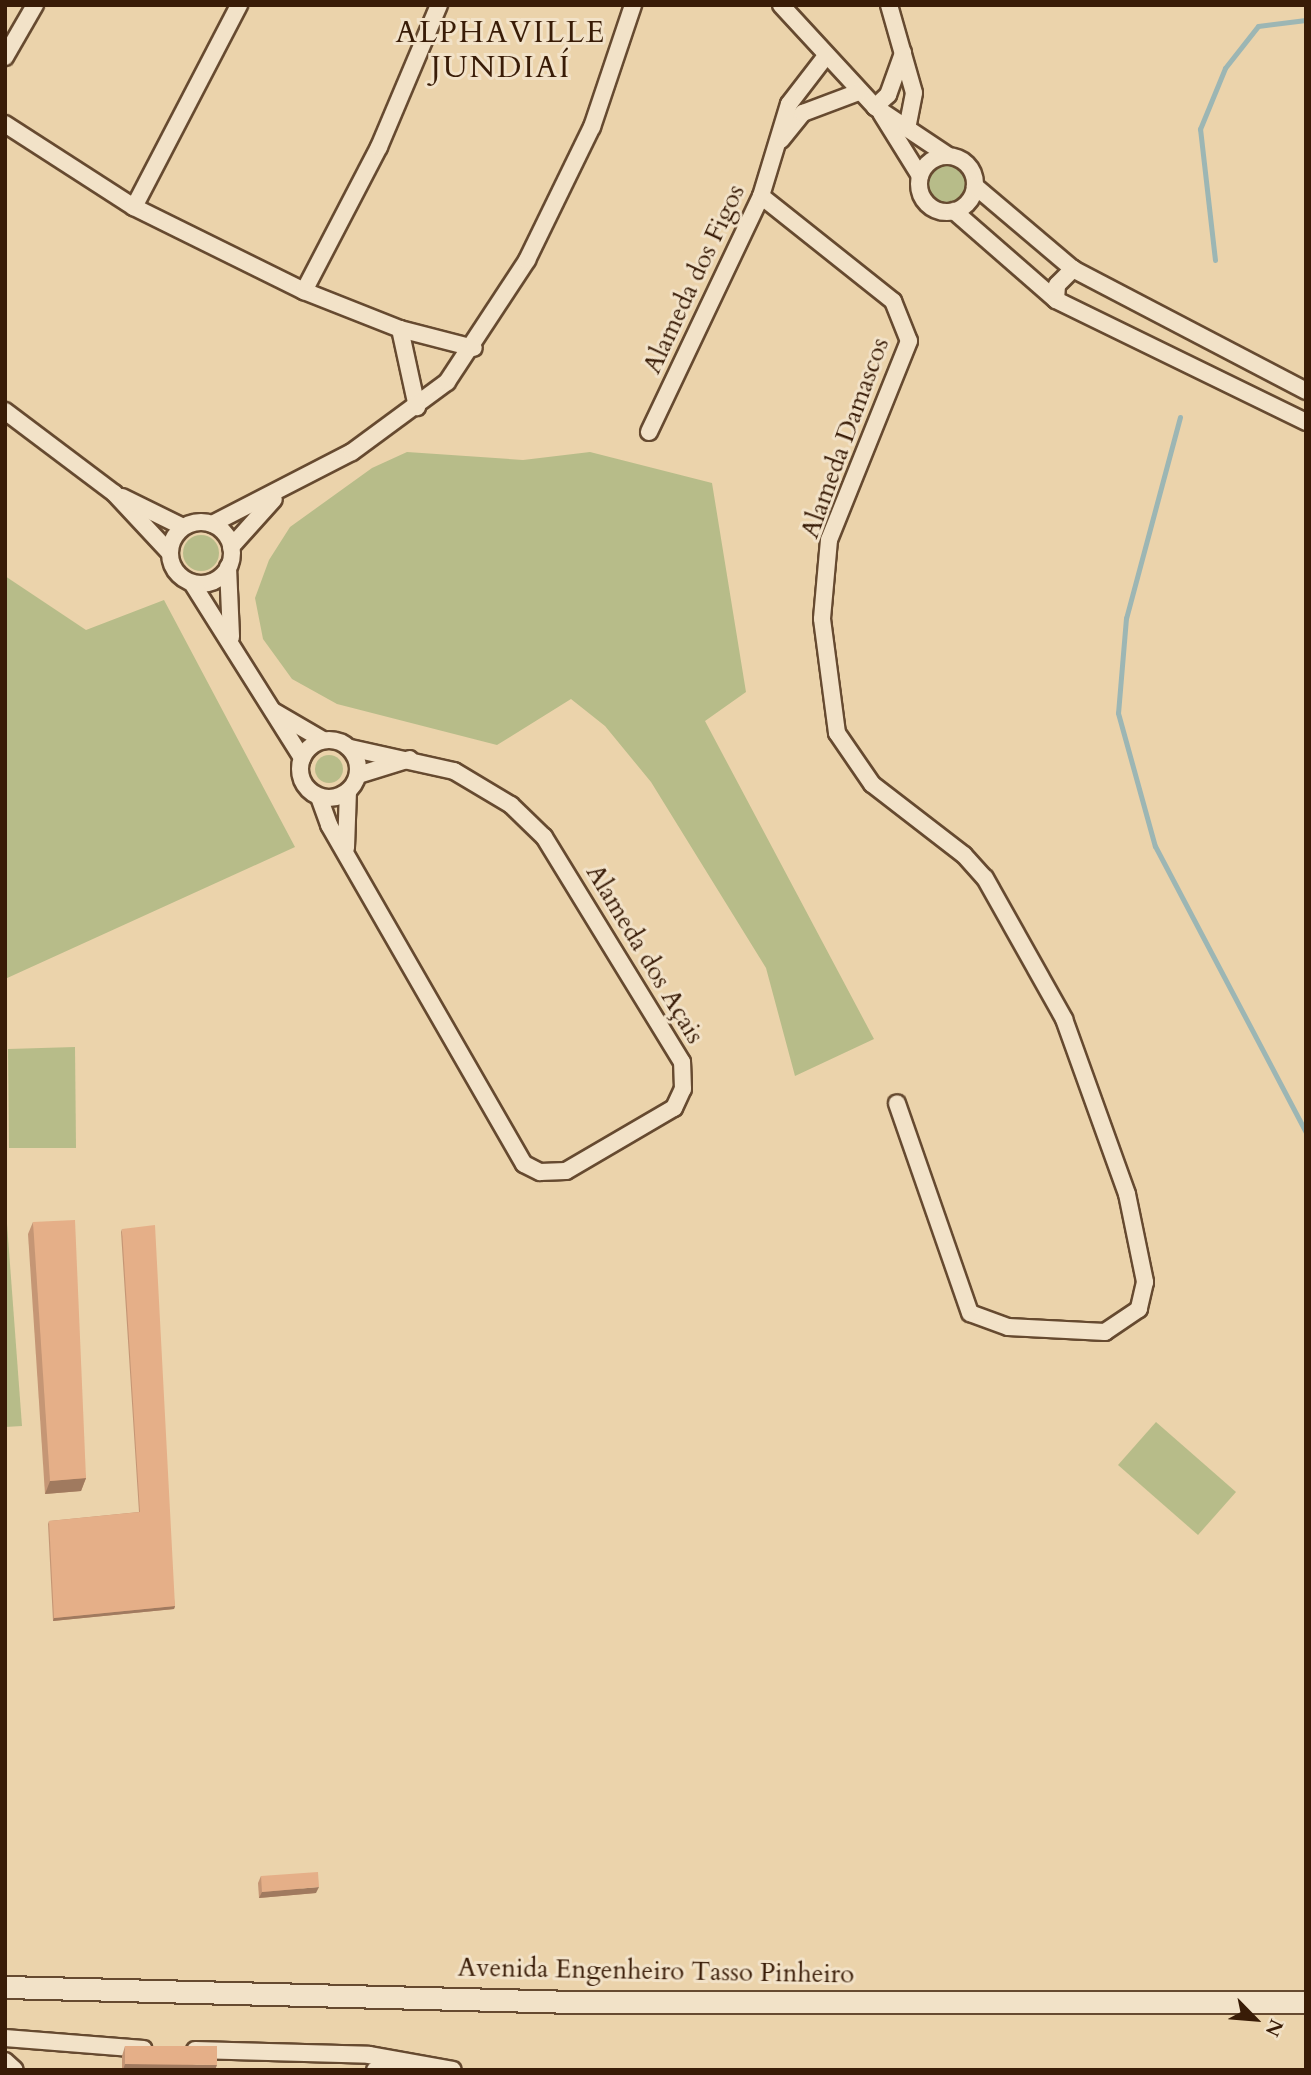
<!DOCTYPE html>
<html>
<head>
<meta charset="utf-8">
<style>
	body { margin:0 }
	#map { position:relative; width:1311px; height:2075px; overflow:hidden; background:#ebd3ab; font-family:Cardo,serif }
	div>[style] { position:absolute }
	.green>* { inset:0; background:#b7bc89 }
	.round { border-radius:50% }
	.stream>* { height:5px; margin:-2.5px; padding:0 2.5px; transform-origin:2.5px; border-radius:2.5px; background:#9cb6b4 }
	.roads { filter:drop-shadow(2px 0 #664a30) drop-shadow(-2px 0 #664a30) drop-shadow(0 2px #664a30) drop-shadow(0 -2px #664a30) }
	.minor>* { height:16px; margin:-8px; padding:0 8px; transform-origin:8px; border-radius:8px; background:#f2e2c8 }
	.minor>.ring { margin:-8px; padding:0; box-sizing:content-box; background:none; border:16px solid #f2e2c8; border-radius:50% }
	.secondary>* { height:21px; margin:-10.5px; padding:0 10.5px; transform-origin:10.5px; border-radius:10.5px; background:#f2e2c8 }
	.wall>* { inset:0; background:#c59675 }
	.shaded-wall>* { inset:0; background:#a07a5f }
	.building>* { inset:0; background:#e5af88 }
	span { translate:-50% -50%; white-space:nowrap; text-align:center; line-height:1.15; -webkit-text-stroke:6px #f2e2c8; paint-order:stroke }
	.street-label { font-size:26px; color:#391c07 }
	.quarter-label { font-size:30px; color:#391c07; letter-spacing:2px }
	.frame { position:absolute; inset:0; border:7px solid #391c07; pointer-events:none }
	.north { position:absolute; left:1220px; top:1984px; width:70px; height:70px; -webkit-text-stroke:5px #f2e2c8; paint-order:stroke; rotate:115deg; font-size:19px; font-weight:700; line-height:28px; text-align:center; color:#391c07 }
	.north::after { content:''; display:block; margin:auto; width:24px; height:32px; background:#391c07; clip-path:polygon(50% 0,100% 100%,50% 72%,0 100%) }
</style>
</head>
<body>
<div id="map">
	<div class="green">
		<i class="round" style="left:926px;top:163px;width:42px;height:42px"></i>
		<i style="clip-path:polygon(407px 452px,523px 460px,590px 452px,712px 483px,746px 692px,705px 721px,874px 1039px,795px 1076px,766px 968px,651px 782px,605px 726px,571px 699px,497px 745px,337px 704px,292px 679px,263px 639px,255px 598px,269px 560px,290px 527px,372px 468px)"></i>
		<i class="round" style="left:183px;top:535px;width:36px;height:36px"></i>
		<i style="clip-path:polygon(5px 576px,86px 630px,164px 600px,295px 847px,5px 979px)"></i>
		<i class="round" style="left:315px;top:755px;width:28px;height:28px"></i>
		<i style="clip-path:polygon(75px 1047px,76px 1148px,9px 1148px,8px 1049px)"></i>
		<i style="clip-path:polygon(5px 1197px,22px 1426px,5px 1427px)"></i>
		<i style="clip-path:polygon(1156px 1422px,1236px 1492px,1198px 1535px,1118px 1465px)"></i>
	</div>
	<div class="stream">
		<i style="left:1215px;top:260px;width:132px;rotate:-96.5deg"></i>
		<i style="left:1200px;top:129px;width:66px;rotate:-67.7deg"></i>
		<i style="left:1225px;top:68px;width:53px;rotate:-51.8deg"></i>
		<i style="left:1258px;top:26px;width:48px;rotate:-7.1deg"></i>
		<i style="left:1180px;top:417px;width:208px;rotate:105deg"></i>
		<i style="left:1126px;top:618px;width:95px;rotate:94.8deg"></i>
		<i style="left:1118px;top:713px;width:138px;rotate:74.5deg"></i>
		<i style="left:1155px;top:846px;width:323px;rotate:62.2deg"></i>
	</div>
	<div class="roads">
		<div class="minor">
			<i style="left:781px;top:5px;width:139px;rotate:47.3deg"></i>
			<i style="left:875px;top:107px;width:87px;rotate:33.7deg"></i>
			<i style="left:889px;top:5px;width:91px;rotate:74.1deg"></i>
			<i style="left:914px;top:93px;width:36px;rotate:101deg"></i>
			<i style="left:5px;top:57px;width:60px;rotate:-60deg"></i>
			<i style="left:875px;top:107px;width:18px;rotate:-43deg"></i>
			<i style="left:888px;top:95px;width:45px;rotate:-70.3deg"></i>
			<i style="left:881px;top:113px;width:74px;rotate:58.2deg"></i>
			<i style="left:5px;top:124px;width:153px;rotate:32.8deg"></i>
			<i style="left:134px;top:207px;width:190px;rotate:26.3deg"></i>
			<i style="left:304px;top:291px;width:103px;rotate:21.6deg"></i>
			<i style="left:400px;top:329px;width:76px;rotate:14.4deg"></i>
			<i style="left:781px;top:140px;width:35px;rotate:-51deg"></i>
			<i style="left:803px;top:113px;width:60px;rotate:-20.6deg"></i>
			<i class="ring" style="left:919px;top:156px;width:40px;height:40px"></i>
			<i style="left:975px;top:186px;width:128px;rotate:40.3deg"></i>
			<i style="left:1073px;top:269px;width:263px;rotate:27.6deg"></i>
			<i style="left:761px;top:196px;width:169px;rotate:38.5deg"></i>
			<i style="left:893px;top:301px;width:43px;rotate:68.2deg"></i>
			<i style="left:909px;top:341px;width:214px;rotate:111.9deg"></i>
			<i style="left:829px;top:540px;width:79px;rotate:95.1deg"></i>
			<i style="left:822px;top:619px;width:115px;rotate:82.5deg"></i>
			<i style="left:837px;top:733px;width:62px;rotate:55.5deg"></i>
			<i style="left:872px;top:784px;width:116px;rotate:37.7deg"></i>
			<i style="left:964px;top:855px;width:31px;rotate:48deg"></i>
			<i style="left:985px;top:878px;width:162px;rotate:60.7deg"></i>
			<i style="left:1064px;top:1019px;width:186px;rotate:70.2deg"></i>
			<i style="left:1127px;top:1194px;width:90px;rotate:78.4deg"></i>
			<i style="left:1145px;top:1282px;width:28px;rotate:103deg"></i>
			<i style="left:1139px;top:1309px;width:41px;rotate:145.9deg"></i>
			<i style="left:1105px;top:1332px;width:97px;rotate:-177deg"></i>
			<i style="left:1008px;top:1327px;width:40px;rotate:-159.8deg"></i>
			<i style="left:970px;top:1313px;width:222px;rotate:-109.2deg"></i>
			<i style="left:134px;top:207px;width:228px;rotate:-62.5deg"></i>
			<i style="left:954px;top:211px;width:135px;rotate:41.1deg"></i>
			<i style="left:1056px;top:300px;width:278px;rotate:26deg"></i>
			<i style="left:304px;top:291px;width:162px;rotate:-62.5deg"></i>
			<i style="left:379px;top:147px;width:154px;rotate:-67.1deg"></i>
			<i style="left:1056px;top:300px;width:15px;rotate:-86deg"></i>
			<i style="left:1057px;top:285px;width:23px;rotate:-45deg"></i>
			<i style="left:400px;top:329px;width:80px;rotate:77.7deg"></i>
			<i style="left:5px;top:411px;width:136px;rotate:37deg"></i>
			<i style="left:114px;top:493px;width:82px;rotate:47deg"></i>
			<i style="left:649px;top:432px;width:261px;rotate:-64.6deg"></i>
			<i style="left:761px;top:196px;width:96px;rotate:-73.1deg"></i>
			<i style="left:789px;top:104px;width:61px;rotate:-52.4deg"></i>
			<i style="left:122px;top:497px;width:68px;rotate:26.2deg"></i>
			<i class="ring" style="left:170px;top:522px;width:46px;height:46px"></i>
			<i style="left:212px;top:524px;width:157px;rotate:-27.2deg"></i>
			<i style="left:352px;top:452px;width:118px;rotate:-36.4deg"></i>
			<i style="left:447px;top:382px;width:146px;rotate:-56.7deg"></i>
			<i style="left:527px;top:260px;width:148px;rotate:-64deg"></i>
			<i style="left:592px;top:127px;width:129px;rotate:-71.4deg"></i>
			<i style="left:231px;top:547px;width:64px;rotate:-48.1deg"></i>
			<i style="left:228px;top:567px;width:70px;rotate:87.5deg"></i>
			<i style="left:192px;top:583px;width:207px;rotate:57.8deg"></i>
			<i style="left:273px;top:711px;width:58px;rotate:30.1deg"></i>
			<i class="ring" style="left:300px;top:740px;width:42px;height:42px"></i>
			<i style="left:358px;top:775px;width:54px;rotate:-17.1deg"></i>
			<i style="left:319px;top:797px;width:30px;rotate:70deg"></i>
			<i style="left:329px;top:825px;width:391px;rotate:60.1deg"></i>
			<i style="left:524px;top:1164px;width:18px;rotate:27deg"></i>
			<i style="left:540px;top:1172px;width:26px;rotate:-2deg"></i>
			<i style="left:566px;top:1171px;width:125px;rotate:-30.3deg"></i>
			<i style="left:674px;top:1108px;width:21px;rotate:-65deg"></i>
			<i style="left:683px;top:1089px;width:27px;rotate:-92deg"></i>
			<i style="left:682px;top:1062px;width:264px;rotate:-121.5deg"></i>
			<i style="left:544px;top:837px;width:46px;rotate:-135.9deg"></i>
			<i style="left:511px;top:805px;width:66px;rotate:-149.2deg"></i>
			<i style="left:454px;top:771px;width:107px;rotate:-167.5deg"></i>
			<i style="left:346px;top:848px;width:56px;rotate:-88deg"></i>
			<i style="left:5px;top:2038px;width:139px;rotate:4.5deg"></i>
			<i style="left:195px;top:2050px;width:174px;rotate:1.6deg"></i>
			<i style="left:369px;top:2055px;width:85px;rotate:10.1deg"></i>
			<i style="left:5px;top:2061px;width:13px;rotate:42deg"></i>
			<i style="left:375px;top:2070px;width:43px;rotate:-1.3deg"></i>
		</div>
		<div class="secondary">
			<i style="left:5px;top:1987px;width:569px;rotate:1.51deg"></i>
			<i style="left:574px;top:2002px;width:732px"></i>
		</div>
	</div>
	<div class="wall">
		<i style="clip-path:polygon(33px 1222px,86px 1478px,81px 1491px,45px 1494px,28px 1234px)"></i>
		<i style="clip-path:polygon(122px 1229px,175px 1606px,174px 1609px,53px 1621px,48px 1524px,49px 1521px,139px 1512px,121px 1232px)"></i>
		<i style="clip-path:polygon(261px 1876px,316px 1893px,259px 1898px,258px 1883px)"></i>
		<i style="clip-path:polygon(125px 2046px,215px 2070px,122px 2070px,122px 2056px)"></i>
	</div>
	<div class="shaded-wall">
		<i style="clip-path:polygon(86px 1478px,81px 1491px,45px 1494px,50px 1481px)"></i>
		<i style="clip-path:polygon(175px 1606px,174px 1609px,53px 1621px,54px 1618px)"></i>
		<i style="clip-path:polygon(319px 1887px,316px 1893px,259px 1898px,262px 1892px)"></i>
		<i style="clip-path:polygon(125px 2064px,217px 2065px,215px 2070px,123px 2070px)"></i>
	</div>
	<div class="building">
		<i style="clip-path:polygon(75px 1220px,86px 1478px,50px 1481px,33px 1222px)"></i>
		<i style="clip-path:polygon(155px 1225px,175px 1606px,54px 1618px,49px 1521px,140px 1512px,122px 1229px)"></i>
		<i style="clip-path:polygon(318px 1872px,319px 1887px,262px 1892px,261px 1876px)"></i>
		<i style="clip-path:polygon(125px 2046px,217px 2046px,217px 2065px,125px 2064px)"></i>
	</div>
	<div class="street-label">
		<span style="left:694px;top:279px;rotate:-65deg">Alameda dos Figos</span>
		<span style="left:845px;top:438px;rotate:-70deg">Alameda Damascos</span>
		<span style="left:645px;top:954px;rotate:59deg">Alameda dos Açais</span>
		<span style="left:656px;top:1971px;rotate:1deg">Avenida Engenheiro Tasso Pinheiro</span>
	</div>
	<div class="quarter-label">
		<span style="left:501px;top:50px">ALPHAVILLE<br>JUNDIAÍ</span>
	</div>
	<div class="frame"></div>
	<div class="north">N</div>
</div>
</body>
</html>
